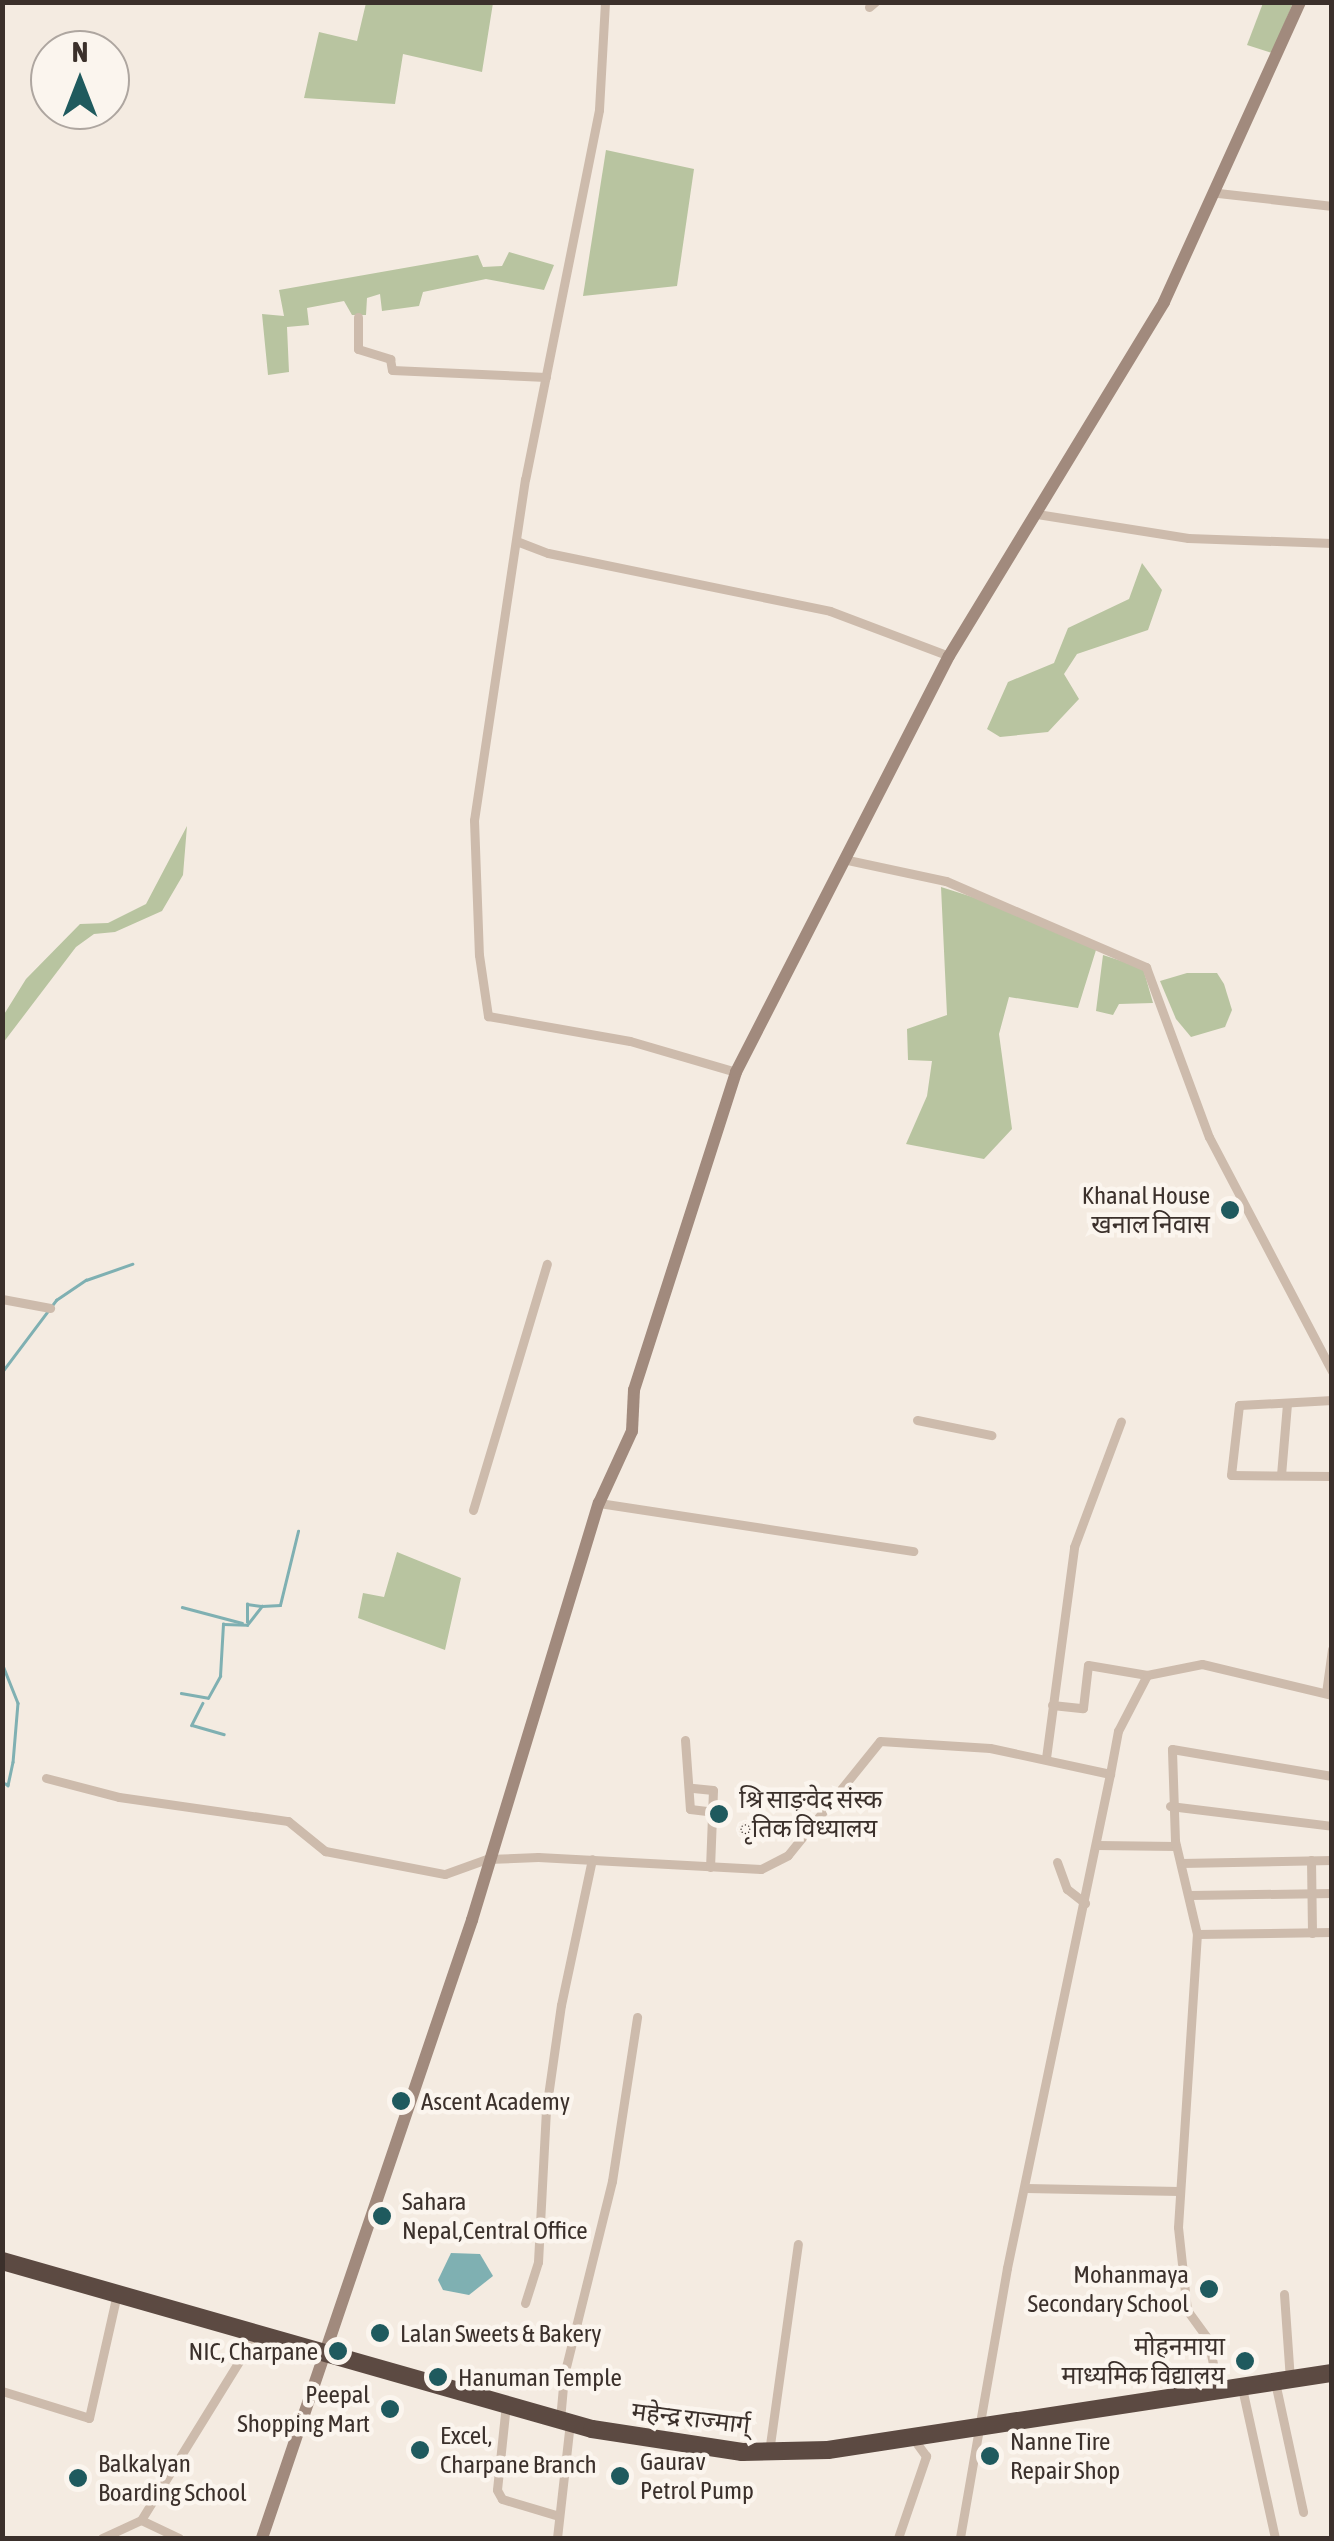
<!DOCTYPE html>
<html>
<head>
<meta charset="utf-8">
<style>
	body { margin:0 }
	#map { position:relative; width:1334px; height:2541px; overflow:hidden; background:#f4ebe1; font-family:"Asap Condensed","Noto Sans Devanagari",sans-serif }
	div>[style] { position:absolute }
	.green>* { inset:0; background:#b8c4a0 }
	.water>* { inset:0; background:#7fb0b2 }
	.stream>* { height:2.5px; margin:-1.25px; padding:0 1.25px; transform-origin:1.25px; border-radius:1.25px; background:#7fb0b2 }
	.street>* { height:9px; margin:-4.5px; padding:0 4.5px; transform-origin:4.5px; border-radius:4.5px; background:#cdbbac }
	.secondary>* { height:12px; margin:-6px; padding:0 6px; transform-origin:6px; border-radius:6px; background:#a18a7d }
	.highway>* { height:18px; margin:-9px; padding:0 9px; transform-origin:9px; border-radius:9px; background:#5c4a42 }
	.dots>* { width:28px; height:28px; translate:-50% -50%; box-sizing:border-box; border:5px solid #fbf5ee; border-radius:50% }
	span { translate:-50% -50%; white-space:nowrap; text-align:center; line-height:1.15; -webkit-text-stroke:9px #fbf5ee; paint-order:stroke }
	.poi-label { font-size:25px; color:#3b302b }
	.right { translate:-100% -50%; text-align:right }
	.left { translate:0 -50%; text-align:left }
	.street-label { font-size:25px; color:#3b302b }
	.frame { position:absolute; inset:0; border:5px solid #3b302b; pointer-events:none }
	.north { position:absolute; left:30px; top:30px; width:100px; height:100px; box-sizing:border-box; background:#fbf5ee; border:2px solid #aea6a0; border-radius:50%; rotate:0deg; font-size:28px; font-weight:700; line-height:40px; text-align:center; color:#3b302b }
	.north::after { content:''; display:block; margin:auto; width:35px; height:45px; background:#1f5a5e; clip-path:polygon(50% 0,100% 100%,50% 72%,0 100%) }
</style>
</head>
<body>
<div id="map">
	<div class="green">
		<i style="clip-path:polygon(366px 3px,493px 3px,482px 72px,403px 54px,395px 104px,304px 98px,319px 32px,357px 41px)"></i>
		<i style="clip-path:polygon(1263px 3px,1293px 3px,1272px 53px,1247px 45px)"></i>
		<i style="clip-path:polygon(606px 150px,694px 169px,677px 286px,583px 296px)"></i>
		<i style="clip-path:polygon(509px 252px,554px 265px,544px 290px,486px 279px,423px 292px,419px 306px,382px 311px,380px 294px,367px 298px,366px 315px,352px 315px,344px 301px,307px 308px,309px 325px,287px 327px,289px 372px,268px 375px,262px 314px,284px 316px,279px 290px,478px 255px,483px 267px,502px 266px)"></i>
		<i style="clip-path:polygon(1142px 563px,1162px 590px,1148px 630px,1077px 654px,1064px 674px,1079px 699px,1048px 732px,1000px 737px,987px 729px,1008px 682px,1054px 663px,1068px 628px,1129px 599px)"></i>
		<i style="clip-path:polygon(187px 826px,183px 875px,162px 911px,115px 932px,94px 934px,76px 947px,3px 1043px,3px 1016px,26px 979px,80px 924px,108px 923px,146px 904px)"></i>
		<i style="clip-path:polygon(941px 887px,1007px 908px,1096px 950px,1078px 1008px,1009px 997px,999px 1034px,1012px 1129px,984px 1159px,906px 1144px,927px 1096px,932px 1061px,908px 1060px,907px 1029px,947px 1015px)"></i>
		<i style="clip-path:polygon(1103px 955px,1143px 968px,1153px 1003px,1119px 1004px,1113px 1015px,1096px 1011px)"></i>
		<i style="clip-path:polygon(1187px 973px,1217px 973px,1224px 984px,1232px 1010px,1225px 1027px,1191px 1037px,1176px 1019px,1160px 981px)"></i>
		<i style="clip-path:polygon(397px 1552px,461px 1578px,445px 1650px,358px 1618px,363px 1593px,384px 1597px)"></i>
	</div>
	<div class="water">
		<i style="clip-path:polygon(451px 2253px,480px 2254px,493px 2276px,469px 2295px,443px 2290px,438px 2280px)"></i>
	</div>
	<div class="stream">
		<i style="left:2px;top:1372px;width:90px;rotate:-53.1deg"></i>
		<i style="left:56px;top:1300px;width:36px;rotate:-34deg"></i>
		<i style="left:86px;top:1280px;width:49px;rotate:-19.2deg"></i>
		<i style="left:182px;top:1607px;width:62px;rotate:14.9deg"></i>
		<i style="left:247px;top:1622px;width:18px;rotate:-90deg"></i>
		<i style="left:247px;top:1604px;width:14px;rotate:8deg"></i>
		<i style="left:2px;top:1663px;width:43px;rotate:68.2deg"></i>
		<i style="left:18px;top:1703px;width:59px;rotate:94.8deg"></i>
		<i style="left:13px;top:1762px;width:24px;rotate:102deg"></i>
		<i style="left:8px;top:1785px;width:6px;rotate:-162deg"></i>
		<i style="left:181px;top:1693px;width:27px;rotate:10deg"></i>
		<i style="left:208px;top:1698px;width:25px;rotate:-61deg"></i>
		<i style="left:220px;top:1676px;width:52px;rotate:-86.7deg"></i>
		<i style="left:223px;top:1624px;width:24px;rotate:2deg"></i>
		<i style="left:247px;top:1625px;width:24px;rotate:-52deg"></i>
		<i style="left:262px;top:1606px;width:18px;rotate:-3deg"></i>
		<i style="left:280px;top:1605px;width:76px;rotate:-76.3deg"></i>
		<i style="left:203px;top:1703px;width:25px;rotate:117deg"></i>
		<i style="left:192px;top:1725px;width:33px;rotate:16deg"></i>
		<i style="left:2px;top:2096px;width:85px;rotate:90deg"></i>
	</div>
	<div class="street">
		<i style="left:605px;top:2px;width:108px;rotate:93.2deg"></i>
		<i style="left:599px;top:110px;width:376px;rotate:101.3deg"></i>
		<i style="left:525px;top:479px;width:345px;rotate:98.5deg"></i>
		<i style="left:474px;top:820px;width:135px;rotate:87.9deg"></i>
		<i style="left:479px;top:955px;width:62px;rotate:81.6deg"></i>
		<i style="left:488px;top:1016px;width:144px;rotate:10deg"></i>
		<i style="left:630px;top:1041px;width:110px;rotate:16.3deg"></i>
		<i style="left:869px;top:7px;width:8px;rotate:-40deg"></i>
		<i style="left:1218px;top:193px;width:115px;rotate:6.5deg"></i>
		<i style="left:358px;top:317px;width:32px;rotate:90deg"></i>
		<i style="left:358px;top:349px;width:34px;rotate:17deg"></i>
		<i style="left:390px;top:359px;width:11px;rotate:80deg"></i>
		<i style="left:392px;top:370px;width:154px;rotate:2.6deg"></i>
		<i style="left:1037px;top:514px;width:153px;rotate:9deg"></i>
		<i style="left:1188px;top:538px;width:144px;rotate:2deg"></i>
		<i style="left:519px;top:542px;width:31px;rotate:21deg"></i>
		<i style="left:548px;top:553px;width:288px;rotate:11.6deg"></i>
		<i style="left:830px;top:611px;width:127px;rotate:20.7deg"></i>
		<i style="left:843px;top:859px;width:105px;rotate:12.1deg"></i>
		<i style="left:946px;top:881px;width:218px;rotate:23.3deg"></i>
		<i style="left:1146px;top:967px;width:181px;rotate:69.7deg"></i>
		<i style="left:1209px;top:1137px;width:264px;rotate:62.3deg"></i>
		<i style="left:2px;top:1299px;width:49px;rotate:10.6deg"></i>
		<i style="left:1332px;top:1400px;width:93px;rotate:176.9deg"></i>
		<i style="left:1239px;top:1405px;width:70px;rotate:96.5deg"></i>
		<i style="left:1231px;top:1475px;width:101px;rotate:0.6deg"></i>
		<i style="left:917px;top:1420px;width:76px;rotate:11.5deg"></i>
		<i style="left:1281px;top:1475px;width:72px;rotate:-85.2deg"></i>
		<i style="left:599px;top:1503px;width:318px;rotate:8.7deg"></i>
		<i style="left:473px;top:1510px;width:257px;rotate:-73.3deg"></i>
		<i style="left:1326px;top:1693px;width:44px;rotate:-82.2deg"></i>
		<i style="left:1052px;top:1705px;width:31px;rotate:6deg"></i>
		<i style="left:1083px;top:1708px;width:43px;rotate:-83.4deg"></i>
		<i style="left:1088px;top:1665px;width:60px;rotate:9.6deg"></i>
		<i style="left:685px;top:1740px;width:69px;rotate:85.9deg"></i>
		<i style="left:690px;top:1809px;width:23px;rotate:7deg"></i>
		<i style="left:1046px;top:1758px;width:213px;rotate:-82.4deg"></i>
		<i style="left:1074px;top:1547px;width:134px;rotate:-69.5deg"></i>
		<i style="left:1110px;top:1774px;width:44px;rotate:-79.5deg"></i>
		<i style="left:1118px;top:1731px;width:63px;rotate:-62.6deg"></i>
		<i style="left:1147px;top:1675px;width:56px;rotate:-11.3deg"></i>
		<i style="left:1202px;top:1664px;width:134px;rotate:13.4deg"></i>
		<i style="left:46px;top:1778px;width:75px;rotate:14.6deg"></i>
		<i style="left:119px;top:1797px;width:171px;rotate:8.1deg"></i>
		<i style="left:288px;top:1821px;width:48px;rotate:39deg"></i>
		<i style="left:325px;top:1851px;width:122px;rotate:10.9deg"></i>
		<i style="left:445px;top:1874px;width:45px;rotate:-19.7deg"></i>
		<i style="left:487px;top:1859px;width:51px;rotate:-2.2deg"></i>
		<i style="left:538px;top:1857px;width:223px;rotate:3.1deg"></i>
		<i style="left:761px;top:1869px;width:30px;rotate:-27deg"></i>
		<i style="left:788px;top:1855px;width:146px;rotate:-51.1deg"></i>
		<i style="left:880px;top:1741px;width:110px;rotate:3.6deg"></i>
		<i style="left:990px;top:1748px;width:123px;rotate:12.2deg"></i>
		<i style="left:1110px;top:1774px;width:505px;rotate:101.78deg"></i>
		<i style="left:1007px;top:2268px;width:274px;rotate:99.9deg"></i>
		<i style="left:693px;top:1788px;width:20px;rotate:6deg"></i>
		<i style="left:713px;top:1790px;width:77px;rotate:92.2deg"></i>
		<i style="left:1170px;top:1806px;width:163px;rotate:7deg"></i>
		<i style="left:1097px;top:1845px;width:79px;rotate:0.7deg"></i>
		<i style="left:1311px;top:1860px;width:73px;rotate:89.2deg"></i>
		<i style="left:1057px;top:1862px;width:29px;rotate:70deg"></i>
		<i style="left:1067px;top:1889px;width:23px;rotate:38deg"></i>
		<i style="left:1181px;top:1863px;width:151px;rotate:-1.1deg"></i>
		<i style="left:1190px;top:1895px;width:142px;rotate:-0.8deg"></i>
		<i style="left:1197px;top:1934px;width:135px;rotate:-0.8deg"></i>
		<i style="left:1026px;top:2188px;width:153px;rotate:1.1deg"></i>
		<i style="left:1284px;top:2294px;width:86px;rotate:86deg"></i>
		<i style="left:525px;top:2303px;width:43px;rotate:-72.4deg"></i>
		<i style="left:538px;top:2262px;width:152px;rotate:-87deg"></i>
		<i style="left:546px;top:2110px;width:106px;rotate:-81.9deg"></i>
		<i style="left:561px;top:2005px;width:149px;rotate:-78deg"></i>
		<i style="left:1275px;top:2382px;width:133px;rotate:77.8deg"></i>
		<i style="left:1242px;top:2388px;width:154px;rotate:77.6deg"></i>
		<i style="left:1218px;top:2389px;width:51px;rotate:-101.3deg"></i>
		<i style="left:1208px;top:2339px;width:36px;rotate:-126deg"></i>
		<i style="left:1187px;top:2310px;width:83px;rotate:-96.2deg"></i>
		<i style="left:1178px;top:2227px;width:294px;rotate:-86.3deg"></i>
		<i style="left:1197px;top:1934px;width:96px;rotate:-103.3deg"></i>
		<i style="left:1175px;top:1841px;width:92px;rotate:-91.9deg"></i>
		<i style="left:1172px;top:1749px;width:162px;rotate:9.6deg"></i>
		<i style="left:2px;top:2391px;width:91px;rotate:17.2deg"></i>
		<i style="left:89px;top:2418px;width:127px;rotate:-77.3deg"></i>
		<i style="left:506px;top:2404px;width:86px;rotate:96deg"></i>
		<i style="left:497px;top:2490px;width:10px;rotate:61deg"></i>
		<i style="left:502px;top:2499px;width:59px;rotate:16.6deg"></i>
		<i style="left:560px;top:2420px;width:45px;rotate:-84.9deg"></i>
		<i style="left:564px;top:2375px;width:200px;rotate:-76.1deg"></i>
		<i style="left:612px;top:2181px;width:166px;rotate:-81.3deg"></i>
		<i style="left:769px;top:2452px;width:210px;rotate:-82.1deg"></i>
		<i style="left:141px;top:2520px;width:42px;rotate:25.3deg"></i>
		<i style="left:102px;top:2538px;width:43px;rotate:-24.8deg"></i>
		<i style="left:141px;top:2520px;width:219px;rotate:-58.3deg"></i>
		<i style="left:557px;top:2538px;width:116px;rotate:-83.6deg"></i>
		<i style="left:898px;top:2538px;width:87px;rotate:-71.1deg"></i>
		<i style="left:926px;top:2456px;width:24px;rotate:-126deg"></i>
	</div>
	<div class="secondary">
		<i style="left:262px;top:2538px;width:653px;rotate:-71.23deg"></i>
		<i style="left:472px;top:1920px;width:436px;rotate:-73.1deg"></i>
		<i style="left:599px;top:1503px;width:79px;rotate:-65.4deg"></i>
		<i style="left:632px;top:1431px;width:41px;rotate:-87.2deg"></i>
		<i style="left:634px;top:1390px;width:334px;rotate:-72.2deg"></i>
		<i style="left:736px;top:1072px;width:467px;rotate:-62.9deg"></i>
		<i style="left:949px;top:656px;width:414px;rotate:-58.7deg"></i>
		<i style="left:1164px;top:302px;width:329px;rotate:-65.6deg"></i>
	</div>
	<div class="highway">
		<i style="left:2px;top:2261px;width:613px;rotate:15.89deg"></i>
		<i style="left:592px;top:2429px;width:152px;rotate:8.7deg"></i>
		<i style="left:742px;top:2452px;width:86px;rotate:-1.3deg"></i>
		<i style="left:828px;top:2450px;width:510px;rotate:-8.69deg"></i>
	</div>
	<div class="dots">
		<i style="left:1230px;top:1210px;background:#1f5a5e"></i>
		<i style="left:719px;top:1814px;background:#1f5a5e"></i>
		<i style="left:401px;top:2101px;background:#1f5a5e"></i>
		<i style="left:382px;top:2216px;background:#1f5a5e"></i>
		<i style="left:1209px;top:2289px;background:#1f5a5e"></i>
		<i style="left:380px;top:2333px;background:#1f5a5e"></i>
		<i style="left:338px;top:2351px;background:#1f5a5e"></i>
		<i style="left:1245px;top:2361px;background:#1f5a5e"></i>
		<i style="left:438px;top:2377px;background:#1f5a5e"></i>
		<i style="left:390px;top:2409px;background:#1f5a5e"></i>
		<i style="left:420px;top:2450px;background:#1f5a5e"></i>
		<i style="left:990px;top:2456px;background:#1f5a5e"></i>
		<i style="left:620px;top:2476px;background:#1f5a5e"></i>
		<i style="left:78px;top:2478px;background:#1f5a5e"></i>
	</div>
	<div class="poi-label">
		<span class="right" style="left:1210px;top:1210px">Khanal House<br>खनाल निवास</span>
		<span class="left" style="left:739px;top:1814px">श्रि साङ्वेद संस्क<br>ृतिक विध्यालय</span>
		<span class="left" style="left:421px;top:2101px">Ascent Academy</span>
		<span class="left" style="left:402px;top:2216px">Sahara<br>Nepal,Central Office</span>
		<span class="right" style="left:1189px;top:2289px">Mohanmaya<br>Secondary School</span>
		<span class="left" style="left:400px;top:2333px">Lalan Sweets &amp; Bakery</span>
		<span class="right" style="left:1225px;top:2361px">मोहनमाया<br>माध्यमिक विद्यालय</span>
		<span class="right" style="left:318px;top:2351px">NIC, Charpane</span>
		<span class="left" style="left:458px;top:2377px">Hanuman Temple</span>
		<span class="right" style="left:370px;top:2409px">Peepal<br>Shopping Mart</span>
		<span class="left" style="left:440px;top:2450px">Excel,<br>Charpane Branch</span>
		<span class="left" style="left:1010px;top:2456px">Nanne Tire<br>Repair Shop</span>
		<span class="left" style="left:640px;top:2476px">Gaurav<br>Petrol Pump</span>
		<span class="left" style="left:98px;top:2478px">Balkalyan<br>Boarding School</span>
	</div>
	<div class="street-label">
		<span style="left:691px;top:2418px;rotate:7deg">महेन्द्र राज्मार्ग्</span>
	</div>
	<div class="frame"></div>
	<div class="north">N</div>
</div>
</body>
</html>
